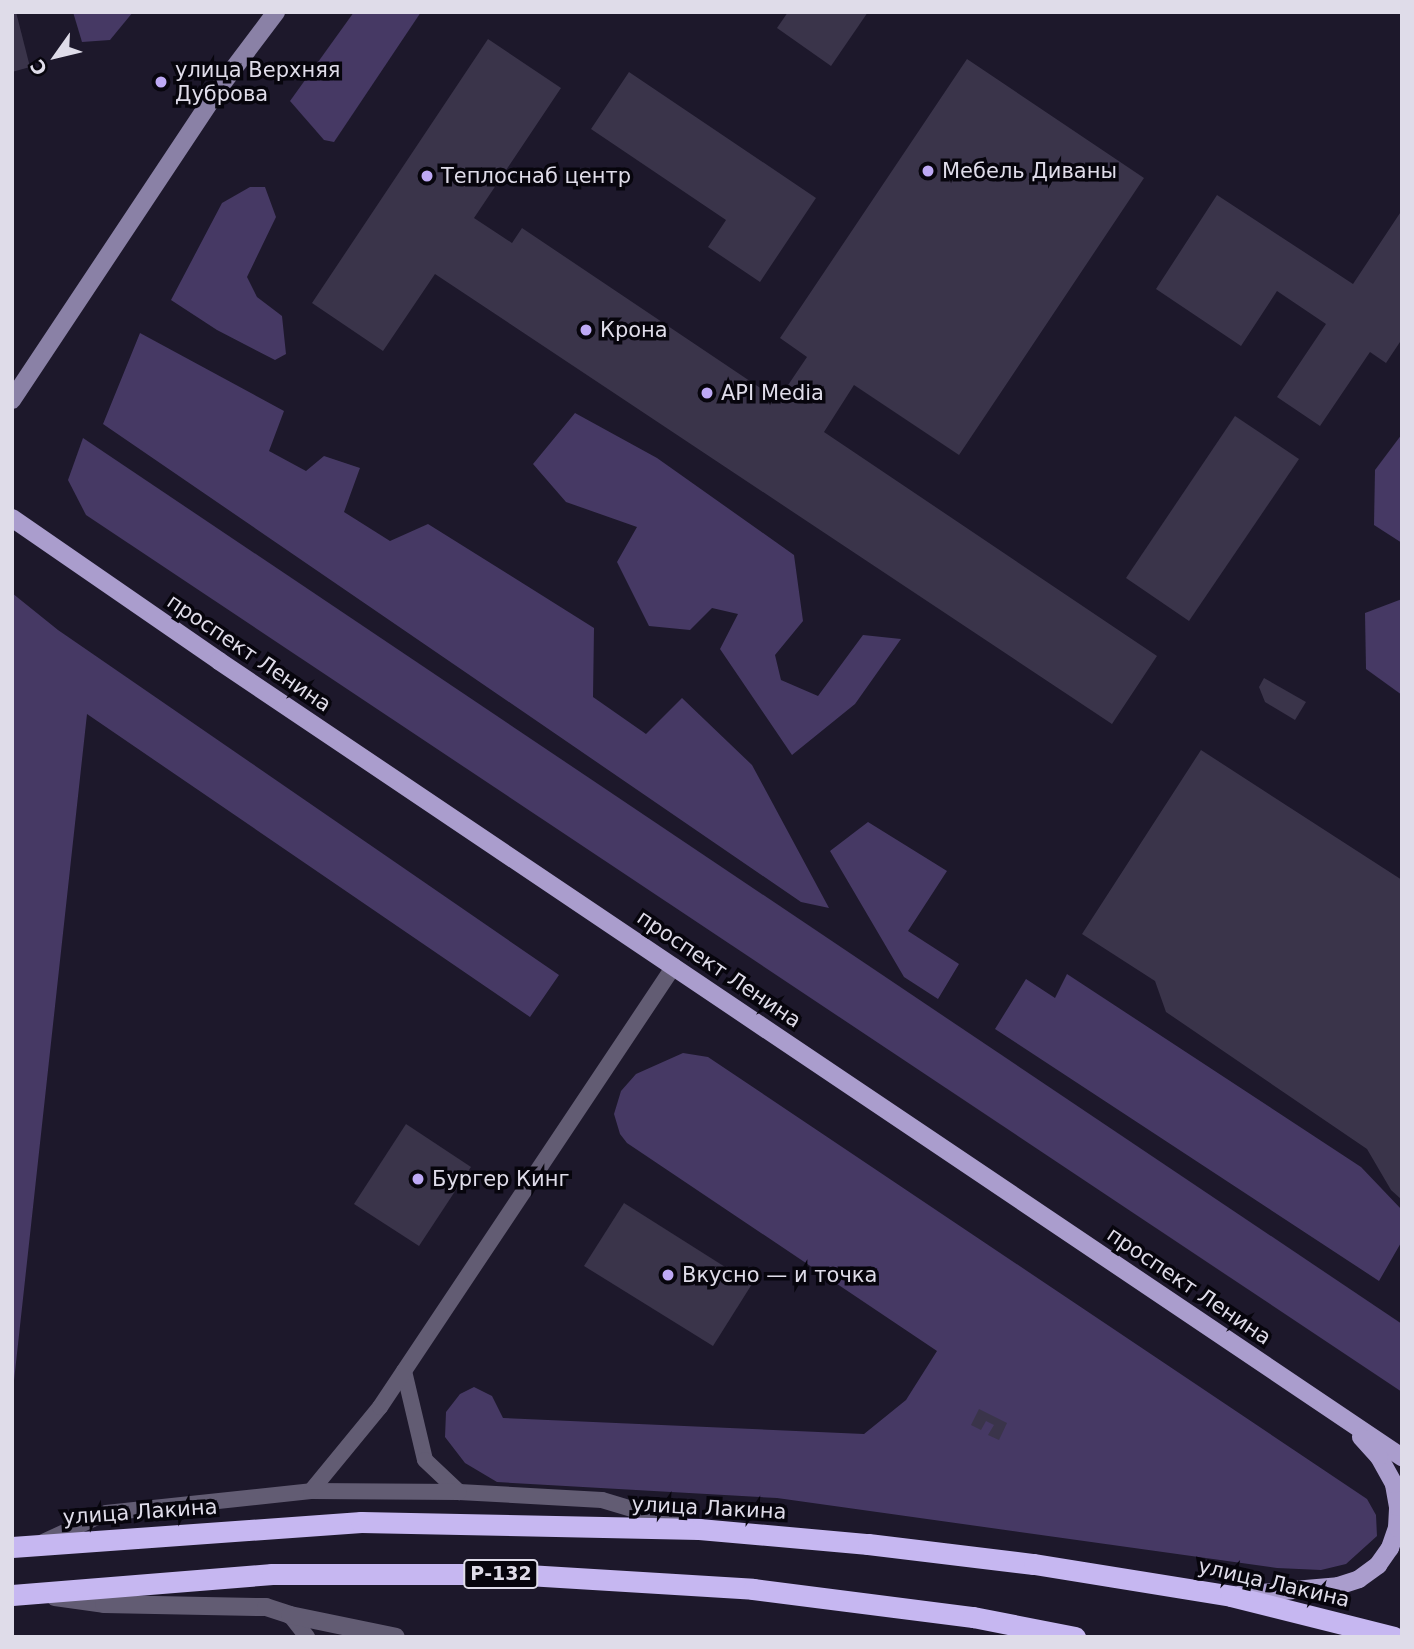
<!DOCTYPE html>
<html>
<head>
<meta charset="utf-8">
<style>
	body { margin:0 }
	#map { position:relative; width:1414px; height:1649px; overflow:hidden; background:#1d182b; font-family:"DejaVu Sans",sans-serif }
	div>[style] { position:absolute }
	.green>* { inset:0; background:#463964 }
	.building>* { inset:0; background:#3a344a }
	.lane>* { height:16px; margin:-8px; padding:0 8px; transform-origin:8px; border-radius:8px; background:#625c73 }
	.street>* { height:18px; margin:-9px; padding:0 9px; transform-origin:9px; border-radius:9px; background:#625c73 }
	.secondary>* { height:18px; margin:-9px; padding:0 9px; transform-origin:9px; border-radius:9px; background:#8a81a6 }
	.primary>* { height:18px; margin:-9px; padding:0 9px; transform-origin:9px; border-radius:9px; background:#aa9dcd }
	.highway>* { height:21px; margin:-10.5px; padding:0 10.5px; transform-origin:10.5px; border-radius:10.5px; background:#c6b7f1 }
	.dots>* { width:19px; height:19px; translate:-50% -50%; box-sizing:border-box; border:4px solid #07050d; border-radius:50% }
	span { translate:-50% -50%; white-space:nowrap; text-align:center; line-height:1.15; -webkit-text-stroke:7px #07050d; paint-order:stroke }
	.shield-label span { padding:2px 5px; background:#07050d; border:2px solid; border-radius:5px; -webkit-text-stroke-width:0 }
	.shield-label { font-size:19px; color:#dfdce9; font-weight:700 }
	.poi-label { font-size:21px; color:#dfdce9 }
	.left { translate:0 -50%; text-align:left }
	.street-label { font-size:21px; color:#dfdce9 }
	.frame { position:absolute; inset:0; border:14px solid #dfdce9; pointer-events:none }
	.north { position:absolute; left:21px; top:21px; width:70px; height:70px; -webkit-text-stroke:5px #07050d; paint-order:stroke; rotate:236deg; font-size:19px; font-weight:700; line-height:28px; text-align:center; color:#dfdce9 }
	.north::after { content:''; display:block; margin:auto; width:24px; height:32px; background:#dfdce9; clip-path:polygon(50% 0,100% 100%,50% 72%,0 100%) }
</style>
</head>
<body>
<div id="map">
	<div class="green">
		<i style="clip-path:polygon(73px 12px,133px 12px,110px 40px,82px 42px)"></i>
		<i style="clip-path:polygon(354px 12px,421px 12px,334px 142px,324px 140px,290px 101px)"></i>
		<i style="clip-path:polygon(250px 187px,265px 187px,276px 217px,247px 277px,257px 297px,282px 316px,286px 354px,275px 360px,217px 330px,171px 300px,222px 203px)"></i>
		<i style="clip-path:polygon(140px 333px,284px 411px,269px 451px,306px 471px,324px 456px,360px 468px,344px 512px,390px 541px,428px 524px,594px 628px,593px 697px,646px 734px,682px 698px,752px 765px,829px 908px,801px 902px,103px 424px)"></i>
		<i style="clip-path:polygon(575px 413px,657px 458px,794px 555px,803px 621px,775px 655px,781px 680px,818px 696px,863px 635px,901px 639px,855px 704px,792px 755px,720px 649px,738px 614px,712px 608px,690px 630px,649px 626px,617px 562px,637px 527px,566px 502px,533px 464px)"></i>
		<i style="clip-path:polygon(1402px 434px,1402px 543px,1374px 525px,1375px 470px)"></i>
		<i style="clip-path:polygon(83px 438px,1402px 1324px,1402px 1392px,86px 515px,68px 480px)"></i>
		<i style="clip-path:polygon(12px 593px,58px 630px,559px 975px,530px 1017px,87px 714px,12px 1399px)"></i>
		<i style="clip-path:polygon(1402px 599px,1402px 695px,1366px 669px,1365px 613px)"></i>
		<i style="clip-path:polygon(868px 822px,947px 871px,908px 931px,959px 964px,938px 999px,904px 977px,830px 851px)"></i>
		<i style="clip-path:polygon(1067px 974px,1361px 1167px,1402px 1210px,1402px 1241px,1379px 1281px,995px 1029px,1026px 979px,1055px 998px)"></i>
		<i style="clip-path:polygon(683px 1053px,708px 1057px,1367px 1499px,1376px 1515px,1377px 1536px,1346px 1564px,1321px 1570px,1277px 1568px,777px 1498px,497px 1482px,465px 1463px,445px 1437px,446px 1412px,460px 1394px,474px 1387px,492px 1396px,503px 1418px,864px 1434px,906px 1400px,937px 1351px,627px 1143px,620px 1134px,614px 1114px,621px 1091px,636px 1074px)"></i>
	</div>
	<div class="building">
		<i style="clip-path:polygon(12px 12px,16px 12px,30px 67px,12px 72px)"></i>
		<i style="clip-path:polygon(788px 12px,868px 12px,831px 66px,777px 28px)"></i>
		<i style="clip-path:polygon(488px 39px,561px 88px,474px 218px,512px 243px,522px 228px,778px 400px,807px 357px,780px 338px,967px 59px,1144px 178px,959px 455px,854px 385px,824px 432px,1157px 656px,1112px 724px,435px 274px,383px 351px,312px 303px)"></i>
		<i style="clip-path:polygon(629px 72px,816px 198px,760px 282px,708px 247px,726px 220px,591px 129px)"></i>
		<i style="clip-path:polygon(1217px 195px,1353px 284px,1402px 210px,1402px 339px,1386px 363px,1370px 352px,1320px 426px,1277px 397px,1326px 324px,1277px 291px,1241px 346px,1156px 289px)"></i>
		<i style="clip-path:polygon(1235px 416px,1299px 459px,1189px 621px,1126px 578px)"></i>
		<i style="clip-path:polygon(1264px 678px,1306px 702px,1295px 720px,1265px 702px,1259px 687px)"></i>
		<i style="clip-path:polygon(1201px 750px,1402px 880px,1402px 1200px,1391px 1190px,1367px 1149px,1166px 1012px,1155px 981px,1082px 934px)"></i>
		<i style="clip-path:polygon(406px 1124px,471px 1167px,419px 1246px,354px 1204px)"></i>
		<i style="clip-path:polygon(624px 1203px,752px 1284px,713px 1346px,584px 1266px)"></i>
		<i style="clip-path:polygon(979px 1409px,1007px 1423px,999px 1440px,988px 1435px,994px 1425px,986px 1421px,981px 1430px,971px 1425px)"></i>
	</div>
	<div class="lane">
		<i style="left:404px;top:1371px;width:91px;rotate:76.7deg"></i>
		<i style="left:425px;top:1460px;width:47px;rotate:43.3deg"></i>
		<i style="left:459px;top:1492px;width:143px;rotate:3.2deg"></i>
		<i style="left:602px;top:1500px;width:84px;rotate:16.7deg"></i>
		<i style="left:311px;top:1491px;width:148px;rotate:0.4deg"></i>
		<i style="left:43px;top:1542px;width:69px;rotate:-24.7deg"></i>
		<i style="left:106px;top:1513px;width:206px;rotate:-6.1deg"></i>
		<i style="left:311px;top:1491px;width:109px;rotate:-50.6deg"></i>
		<i style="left:380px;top:1407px;width:530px;rotate:-56.31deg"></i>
		<i style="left:290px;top:1615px;width:28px;rotate:52deg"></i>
	</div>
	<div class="street">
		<i style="left:55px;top:1597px;width:49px;rotate:8.1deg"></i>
		<i style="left:104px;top:1604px;width:162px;rotate:1.1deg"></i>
		<i style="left:266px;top:1607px;width:25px;rotate:18deg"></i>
		<i style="left:290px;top:1615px;width:108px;rotate:11.7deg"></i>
	</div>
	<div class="secondary">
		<i style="left:12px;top:400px;width:379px;rotate:-56.4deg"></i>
		<i style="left:222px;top:84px;width:90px;rotate:-53.1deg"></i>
	</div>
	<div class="primary">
		<i style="left:12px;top:518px;width:252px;rotate:34.6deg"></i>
		<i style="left:219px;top:661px;width:1426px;rotate:33.94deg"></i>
		<i style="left:1238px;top:1595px;width:100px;rotate:-5.1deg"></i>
		<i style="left:1338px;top:1586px;width:22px;rotate:-18deg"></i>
		<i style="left:1359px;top:1579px;width:24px;rotate:-36deg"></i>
		<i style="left:1378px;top:1565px;width:21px;rotate:-55deg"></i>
		<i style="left:1390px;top:1548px;width:21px;rotate:-71deg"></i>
		<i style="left:1397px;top:1528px;width:21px;rotate:-87deg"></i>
		<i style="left:1398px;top:1507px;width:23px;rotate:-100deg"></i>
		<i style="left:1394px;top:1484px;width:31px;rotate:-119deg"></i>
		<i style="left:1379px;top:1457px;width:27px;rotate:-132deg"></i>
	</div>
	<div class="highway">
		<i style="left:12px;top:1547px;width:350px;rotate:-4.1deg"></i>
		<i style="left:361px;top:1522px;width:338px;rotate:1.2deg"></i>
		<i style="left:699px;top:1529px;width:170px;rotate:5.1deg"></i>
		<i style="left:868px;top:1544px;width:167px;rotate:6.9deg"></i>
		<i style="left:1034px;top:1564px;width:200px;rotate:9.2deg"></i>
		<i style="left:1231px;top:1596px;width:168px;rotate:14.1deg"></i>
		<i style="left:12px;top:1595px;width:261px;rotate:-4.6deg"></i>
		<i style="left:272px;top:1574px;width:239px"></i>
		<i style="left:511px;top:1574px;width:242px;rotate:3.5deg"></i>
		<i style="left:753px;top:1589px;width:222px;rotate:7.3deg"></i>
		<i style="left:973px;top:1617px;width:104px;rotate:11.1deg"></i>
	</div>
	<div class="dots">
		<i style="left:161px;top:82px;background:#bea9f5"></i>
		<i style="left:928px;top:171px;background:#bea9f5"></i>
		<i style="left:427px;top:176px;background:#bea9f5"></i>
		<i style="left:586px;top:330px;background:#bea9f5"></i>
		<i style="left:707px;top:393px;background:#bea9f5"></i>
		<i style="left:418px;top:1179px;background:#bea9f5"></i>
		<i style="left:668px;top:1275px;background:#bea9f5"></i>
	</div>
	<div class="shield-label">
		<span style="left:501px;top:1574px">Р-132</span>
	</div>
	<div class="poi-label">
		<span class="left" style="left:175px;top:82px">улица Верхняя<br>Дуброва</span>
		<span class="left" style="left:942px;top:171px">Мебель Диваны</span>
		<span class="left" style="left:441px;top:176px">Теплоснаб центр</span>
		<span class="left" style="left:600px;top:330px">Крона</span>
		<span class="left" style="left:721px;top:393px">API Media</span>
		<span class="left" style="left:432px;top:1179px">Бургер Кинг</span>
		<span class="left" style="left:682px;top:1275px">Вкусно — и точка</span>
	</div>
	<div class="street-label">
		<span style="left:249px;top:653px;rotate:34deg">проспект Ленина</span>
		<span style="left:719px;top:969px;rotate:34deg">проспект Ленина</span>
		<span style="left:1189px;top:1286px;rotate:34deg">проспект Ленина</span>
		<span style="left:709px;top:1508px;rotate:3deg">улица Лакина</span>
		<span style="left:140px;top:1512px;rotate:-4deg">улица Лакина</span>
		<span style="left:1274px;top:1583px;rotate:13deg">улица Лакина</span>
	</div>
	<div class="frame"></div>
	<div class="north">С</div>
</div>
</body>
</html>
